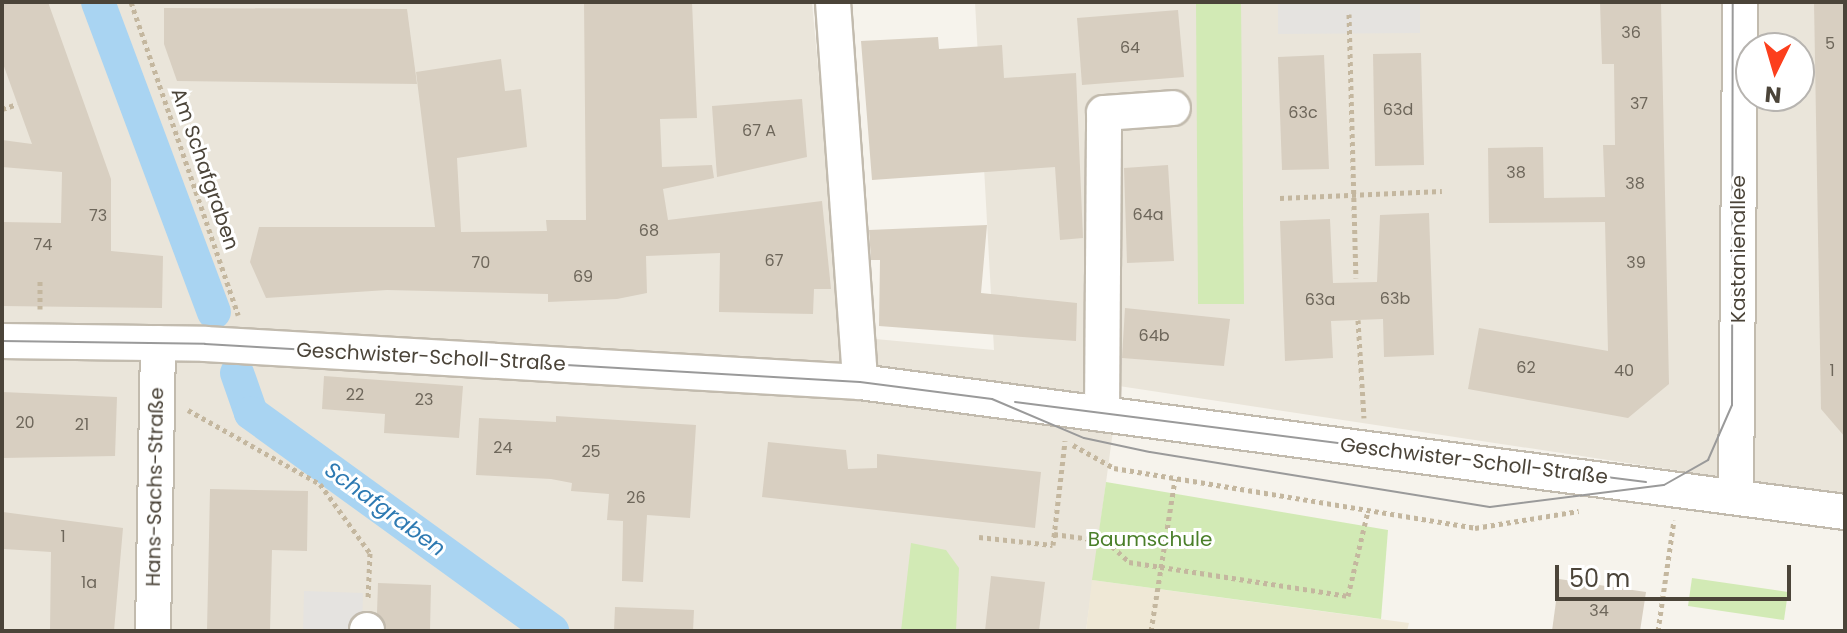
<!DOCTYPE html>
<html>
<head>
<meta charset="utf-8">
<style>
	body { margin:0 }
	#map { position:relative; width:1847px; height:633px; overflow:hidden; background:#f6f3ec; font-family:Poppins,sans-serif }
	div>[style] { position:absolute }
	.residential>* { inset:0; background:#eae5da }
	.education>* { inset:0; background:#efe8d6 }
	.green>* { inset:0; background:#d2eab5 }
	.parking>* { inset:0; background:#e5e3e0 }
	.canal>* { height:34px; margin:-17px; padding:0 17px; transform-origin:17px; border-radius:17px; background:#a9d4f2 }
	.building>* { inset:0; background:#d8cfc1 }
	.path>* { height:5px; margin-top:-2.5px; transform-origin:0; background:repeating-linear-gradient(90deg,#c4b79f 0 4px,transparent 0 8px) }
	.roads { filter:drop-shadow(2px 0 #c2bbae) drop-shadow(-2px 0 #c2bbae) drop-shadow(0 2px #c2bbae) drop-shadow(0 -2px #c2bbae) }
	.minor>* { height:34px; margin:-17px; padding:0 17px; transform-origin:17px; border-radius:17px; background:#fff }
	.tram>* { height:2px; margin:-1px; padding:0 1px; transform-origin:1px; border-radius:1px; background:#9a9a9a }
	span { translate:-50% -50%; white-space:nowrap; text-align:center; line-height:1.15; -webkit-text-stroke:6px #fff; paint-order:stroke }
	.number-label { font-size:16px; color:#6e675b }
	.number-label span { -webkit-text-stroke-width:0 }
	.street-label { font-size:20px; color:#4b4439 }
	.park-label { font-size:20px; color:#4a7f2a }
	.water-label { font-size:22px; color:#2e7ab2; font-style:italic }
	.frame { position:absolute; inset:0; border:4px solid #4b4439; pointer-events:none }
	.north { position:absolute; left:1735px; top:32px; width:80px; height:80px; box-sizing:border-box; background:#fff; border:2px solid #b7b4b0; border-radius:50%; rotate:185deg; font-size:22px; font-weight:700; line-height:32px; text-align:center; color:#4b4439 }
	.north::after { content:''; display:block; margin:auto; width:28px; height:36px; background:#fc3f1d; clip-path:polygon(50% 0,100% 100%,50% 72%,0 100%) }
	.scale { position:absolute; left:1555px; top:565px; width:236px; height:36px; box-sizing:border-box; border:4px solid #4b4439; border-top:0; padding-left:10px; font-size:24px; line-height:28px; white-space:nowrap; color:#4b4439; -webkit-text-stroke:6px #fff; paint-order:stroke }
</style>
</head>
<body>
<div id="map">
	<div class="residential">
		<i style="clip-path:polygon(evenodd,2px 2px,812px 2px,843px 336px,994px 350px,975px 2px,1845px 2px,1845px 496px,1119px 386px,1086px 631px,2px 631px,2px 2px,1751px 48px,1799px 48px,1799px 96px,1751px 96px,1751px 48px)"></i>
	</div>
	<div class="education">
		<i style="clip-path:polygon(1092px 580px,1409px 623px,1407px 631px,1086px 631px)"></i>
	</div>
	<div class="green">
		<i style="clip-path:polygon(1196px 2px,1241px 2px,1244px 304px,1198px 304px)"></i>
		<i style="clip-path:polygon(1106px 482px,1388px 530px,1381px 619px,1092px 580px)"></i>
		<i style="clip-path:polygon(911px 543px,946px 550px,959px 568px,956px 631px,901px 631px)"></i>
		<i style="clip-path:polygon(1692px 578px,1788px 592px,1784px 620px,1688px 606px)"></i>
	</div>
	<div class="parking">
		<i style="clip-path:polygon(1278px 2px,1420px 2px,1420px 33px,1278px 34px)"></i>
		<i style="clip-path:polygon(304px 591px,363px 593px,362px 631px,303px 631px)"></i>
	</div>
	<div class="canal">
		<i style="left:98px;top:2px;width:331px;rotate:69.5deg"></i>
		<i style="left:237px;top:373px;width:42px;rotate:70.7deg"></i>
		<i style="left:251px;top:413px;width:372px;rotate:35.9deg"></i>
	</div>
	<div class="building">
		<i style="clip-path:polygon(2px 2px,48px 2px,111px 179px,111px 251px,163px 256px,162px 308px,2px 306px,2px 222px,61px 223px,62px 172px,2px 167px,2px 140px,32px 144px,2px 61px)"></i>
		<i style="clip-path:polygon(584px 2px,692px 2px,697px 118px,660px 119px,662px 167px,712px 165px,714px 178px,663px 189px,668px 220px,822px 201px,831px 289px,814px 289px,813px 314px,719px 312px,720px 253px,646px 256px,647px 293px,617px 299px,548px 302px,548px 294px,387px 290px,266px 298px,250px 262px,259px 227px,435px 227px,416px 72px,501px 59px,505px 91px,521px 89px,527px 147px,457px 158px,461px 232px,547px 231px,546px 220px,586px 220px)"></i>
		<i style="clip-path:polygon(1600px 2px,1661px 2px,1669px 384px,1628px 418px,1468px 389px,1479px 328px,1608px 351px,1605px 222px,1489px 223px,1488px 148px,1543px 147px,1544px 198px,1605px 197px,1603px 145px,1615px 145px,1614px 64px,1602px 64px)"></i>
		<i style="clip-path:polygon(1814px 2px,1845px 2px,1845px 437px,1821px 409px)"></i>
		<i style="clip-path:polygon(164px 8px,407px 9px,417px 84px,177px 81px,164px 44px)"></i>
		<i style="clip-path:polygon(1178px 10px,1184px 77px,1082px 85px,1077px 18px)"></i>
		<i style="clip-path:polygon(938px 37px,939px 49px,1002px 45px,1004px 78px,1076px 73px,1083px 238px,1060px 240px,1055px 167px,872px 180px,861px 41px)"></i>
		<i style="clip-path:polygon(1421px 53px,1424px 165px,1375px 166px,1373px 54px)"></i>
		<i style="clip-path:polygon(1324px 55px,1329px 169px,1282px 170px,1278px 57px)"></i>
		<i style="clip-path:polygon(802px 99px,807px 157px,717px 177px,712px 106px)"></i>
		<i style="clip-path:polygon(1168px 165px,1174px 261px,1127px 263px,1124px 168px)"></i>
		<i style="clip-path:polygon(1429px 213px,1434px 355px,1384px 357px,1383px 319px,1331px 321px,1333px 358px,1285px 361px,1280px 221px,1330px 219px,1333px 283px,1377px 282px,1380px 215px)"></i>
		<i style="clip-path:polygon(987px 225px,981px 293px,1077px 303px,1076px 341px,879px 326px,880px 260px,871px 260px,869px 230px)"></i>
		<i style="clip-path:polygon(1125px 308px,1230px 319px,1224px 366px,1122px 358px)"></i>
		<i style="clip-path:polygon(324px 376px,463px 386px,459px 438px,384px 433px,385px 414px,322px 409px)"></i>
		<i style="clip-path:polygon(2px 392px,117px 397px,115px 456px,2px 458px)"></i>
		<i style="clip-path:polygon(556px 416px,696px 425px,690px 518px,647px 515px,643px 582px,622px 581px,623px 521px,607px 520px,609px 494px,571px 491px,572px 483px,551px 479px,476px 475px,479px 418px,556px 422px)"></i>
		<i style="clip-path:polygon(768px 442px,846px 450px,848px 469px,877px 468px,877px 454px,1041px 472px,1035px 528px,762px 497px)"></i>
		<i style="clip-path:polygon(210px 489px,308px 491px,307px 551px,272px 550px,270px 631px,207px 631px)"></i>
		<i style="clip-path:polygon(3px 512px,123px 528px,114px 631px,50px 631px,51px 552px,4px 549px)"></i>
		<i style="clip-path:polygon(991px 576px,1045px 582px,1039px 631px,985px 631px)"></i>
		<i style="clip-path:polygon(1559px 579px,1646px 592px,1640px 631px,1552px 631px)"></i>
		<i style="clip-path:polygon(378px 583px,431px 585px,430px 631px,387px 631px,377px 613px)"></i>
		<i style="clip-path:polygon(615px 607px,694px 610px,693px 631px,614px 631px)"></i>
	</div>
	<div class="path">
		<i style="left:131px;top:2px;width:331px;rotate:71.1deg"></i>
		<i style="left:1349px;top:14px;width:264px;rotate:88.5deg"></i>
		<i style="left:2px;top:109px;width:16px;rotate:-18deg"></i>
		<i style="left:1280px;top:198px;width:162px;rotate:-2.5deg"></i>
		<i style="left:40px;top:309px;width:28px;rotate:-90deg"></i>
		<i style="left:1358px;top:320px;width:98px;rotate:86.5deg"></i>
		<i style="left:188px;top:410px;width:151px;rotate:29.3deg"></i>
		<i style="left:320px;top:484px;width:85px;rotate:54.1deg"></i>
		<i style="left:370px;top:553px;width:46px;rotate:92.5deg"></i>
		<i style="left:1073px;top:445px;width:47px;rotate:29.3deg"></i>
		<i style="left:1114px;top:468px;width:366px;rotate:9.4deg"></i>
		<i style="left:1475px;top:528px;width:105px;rotate:-9.3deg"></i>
		<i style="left:1054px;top:534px;width:52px;rotate:7.7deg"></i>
		<i style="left:1106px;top:541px;width:31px;rotate:42deg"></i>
		<i style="left:1129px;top:562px;width:222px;rotate:8.8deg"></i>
		<i style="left:1348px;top:596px;width:87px;rotate:-76.8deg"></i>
		<i style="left:979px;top:537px;width:74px;rotate:6.2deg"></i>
		<i style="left:1053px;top:545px;width:105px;rotate:-83.4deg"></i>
		<i style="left:1151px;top:631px;width:154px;rotate:-81deg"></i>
		<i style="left:1658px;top:631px;width:112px;rotate:-81.8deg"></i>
	</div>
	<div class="roads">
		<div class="minor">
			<i style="left:833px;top:2px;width:381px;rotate:85.9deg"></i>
			<i style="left:2px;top:341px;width:203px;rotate:0.8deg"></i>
			<i style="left:205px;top:344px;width:656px;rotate:3.32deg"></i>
			<i style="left:860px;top:382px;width:994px;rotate:7.52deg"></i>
			<i style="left:1102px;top:414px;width:301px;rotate:-89.6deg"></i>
			<i style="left:1104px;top:113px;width:69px;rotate:-4.1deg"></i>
			<i style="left:1736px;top:496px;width:494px;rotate:-89.5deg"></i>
			<i style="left:153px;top:631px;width:288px;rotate:-89deg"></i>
			<i style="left:367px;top:631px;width:1px;rotate:-90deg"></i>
		</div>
	</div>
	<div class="tram">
		<i style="left:2px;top:341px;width:203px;rotate:0.8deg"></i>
		<i style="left:205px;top:344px;width:656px;rotate:3.32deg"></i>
		<i style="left:860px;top:382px;width:133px;rotate:7.3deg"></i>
		<i style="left:992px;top:399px;width:100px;rotate:23deg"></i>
		<i style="left:1084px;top:438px;width:67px;rotate:12deg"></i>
		<i style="left:1150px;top:452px;width:344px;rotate:9.2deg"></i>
		<i style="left:1490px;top:507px;width:175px;rotate:-7.2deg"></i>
		<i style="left:1664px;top:485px;width:51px;rotate:-29.6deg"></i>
		<i style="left:1708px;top:460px;width:60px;rotate:-66.4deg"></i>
		<i style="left:1732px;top:405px;width:403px;rotate:-89.9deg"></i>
		<i style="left:1015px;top:402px;width:636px;rotate:7.23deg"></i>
	</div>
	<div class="number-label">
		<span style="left:1631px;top:33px">36</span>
		<span style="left:1830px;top:44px">5</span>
		<span style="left:1130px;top:48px">64</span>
		<span style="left:1639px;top:104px">37</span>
		<span style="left:1398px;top:110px">63d</span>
		<span style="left:1303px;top:113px">63c</span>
		<span style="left:759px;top:131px">67 A</span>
		<span style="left:1516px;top:173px">38</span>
		<span style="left:1635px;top:184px">38</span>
		<span style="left:1148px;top:215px">64a</span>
		<span style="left:98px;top:216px">73</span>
		<span style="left:649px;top:231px">68</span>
		<span style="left:43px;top:245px">74</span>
		<span style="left:774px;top:261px">67</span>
		<span style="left:481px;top:263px">70</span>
		<span style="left:1636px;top:263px">39</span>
		<span style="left:583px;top:277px">69</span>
		<span style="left:1395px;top:299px">63b</span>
		<span style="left:1320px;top:300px">63a</span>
		<span style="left:1154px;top:336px">64b</span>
		<span style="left:1526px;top:368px">62</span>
		<span style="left:1624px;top:371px">40</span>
		<span style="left:1832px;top:371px">1</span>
		<span style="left:355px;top:395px">22</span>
		<span style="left:424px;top:400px">23</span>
		<span style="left:25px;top:423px">20</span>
		<span style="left:82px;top:425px">21</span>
		<span style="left:503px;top:448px">24</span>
		<span style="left:591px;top:452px">25</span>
		<span style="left:636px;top:498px">26</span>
		<span style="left:63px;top:537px">1</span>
		<span style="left:89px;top:583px">1a</span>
		<span style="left:1599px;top:611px">34</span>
	</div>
	<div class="street-label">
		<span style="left:205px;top:169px;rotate:71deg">Am Schafgraben</span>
		<span style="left:1738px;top:249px;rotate:-90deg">Kastanienallee</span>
		<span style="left:431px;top:357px;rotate:3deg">Geschwister-Scholl-Straße</span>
		<span style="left:1474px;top:461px;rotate:7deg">Geschwister-Scholl-Straße</span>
		<span style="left:155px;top:487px;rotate:-89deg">Hans-Sachs-Straße</span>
	</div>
	<div class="park-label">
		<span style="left:1150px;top:539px">Baumschule</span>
	</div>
	<div class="water-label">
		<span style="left:385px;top:509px;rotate:36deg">Schafgraben</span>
	</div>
	<div class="frame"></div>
	<div class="north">N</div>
	<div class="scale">50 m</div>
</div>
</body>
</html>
